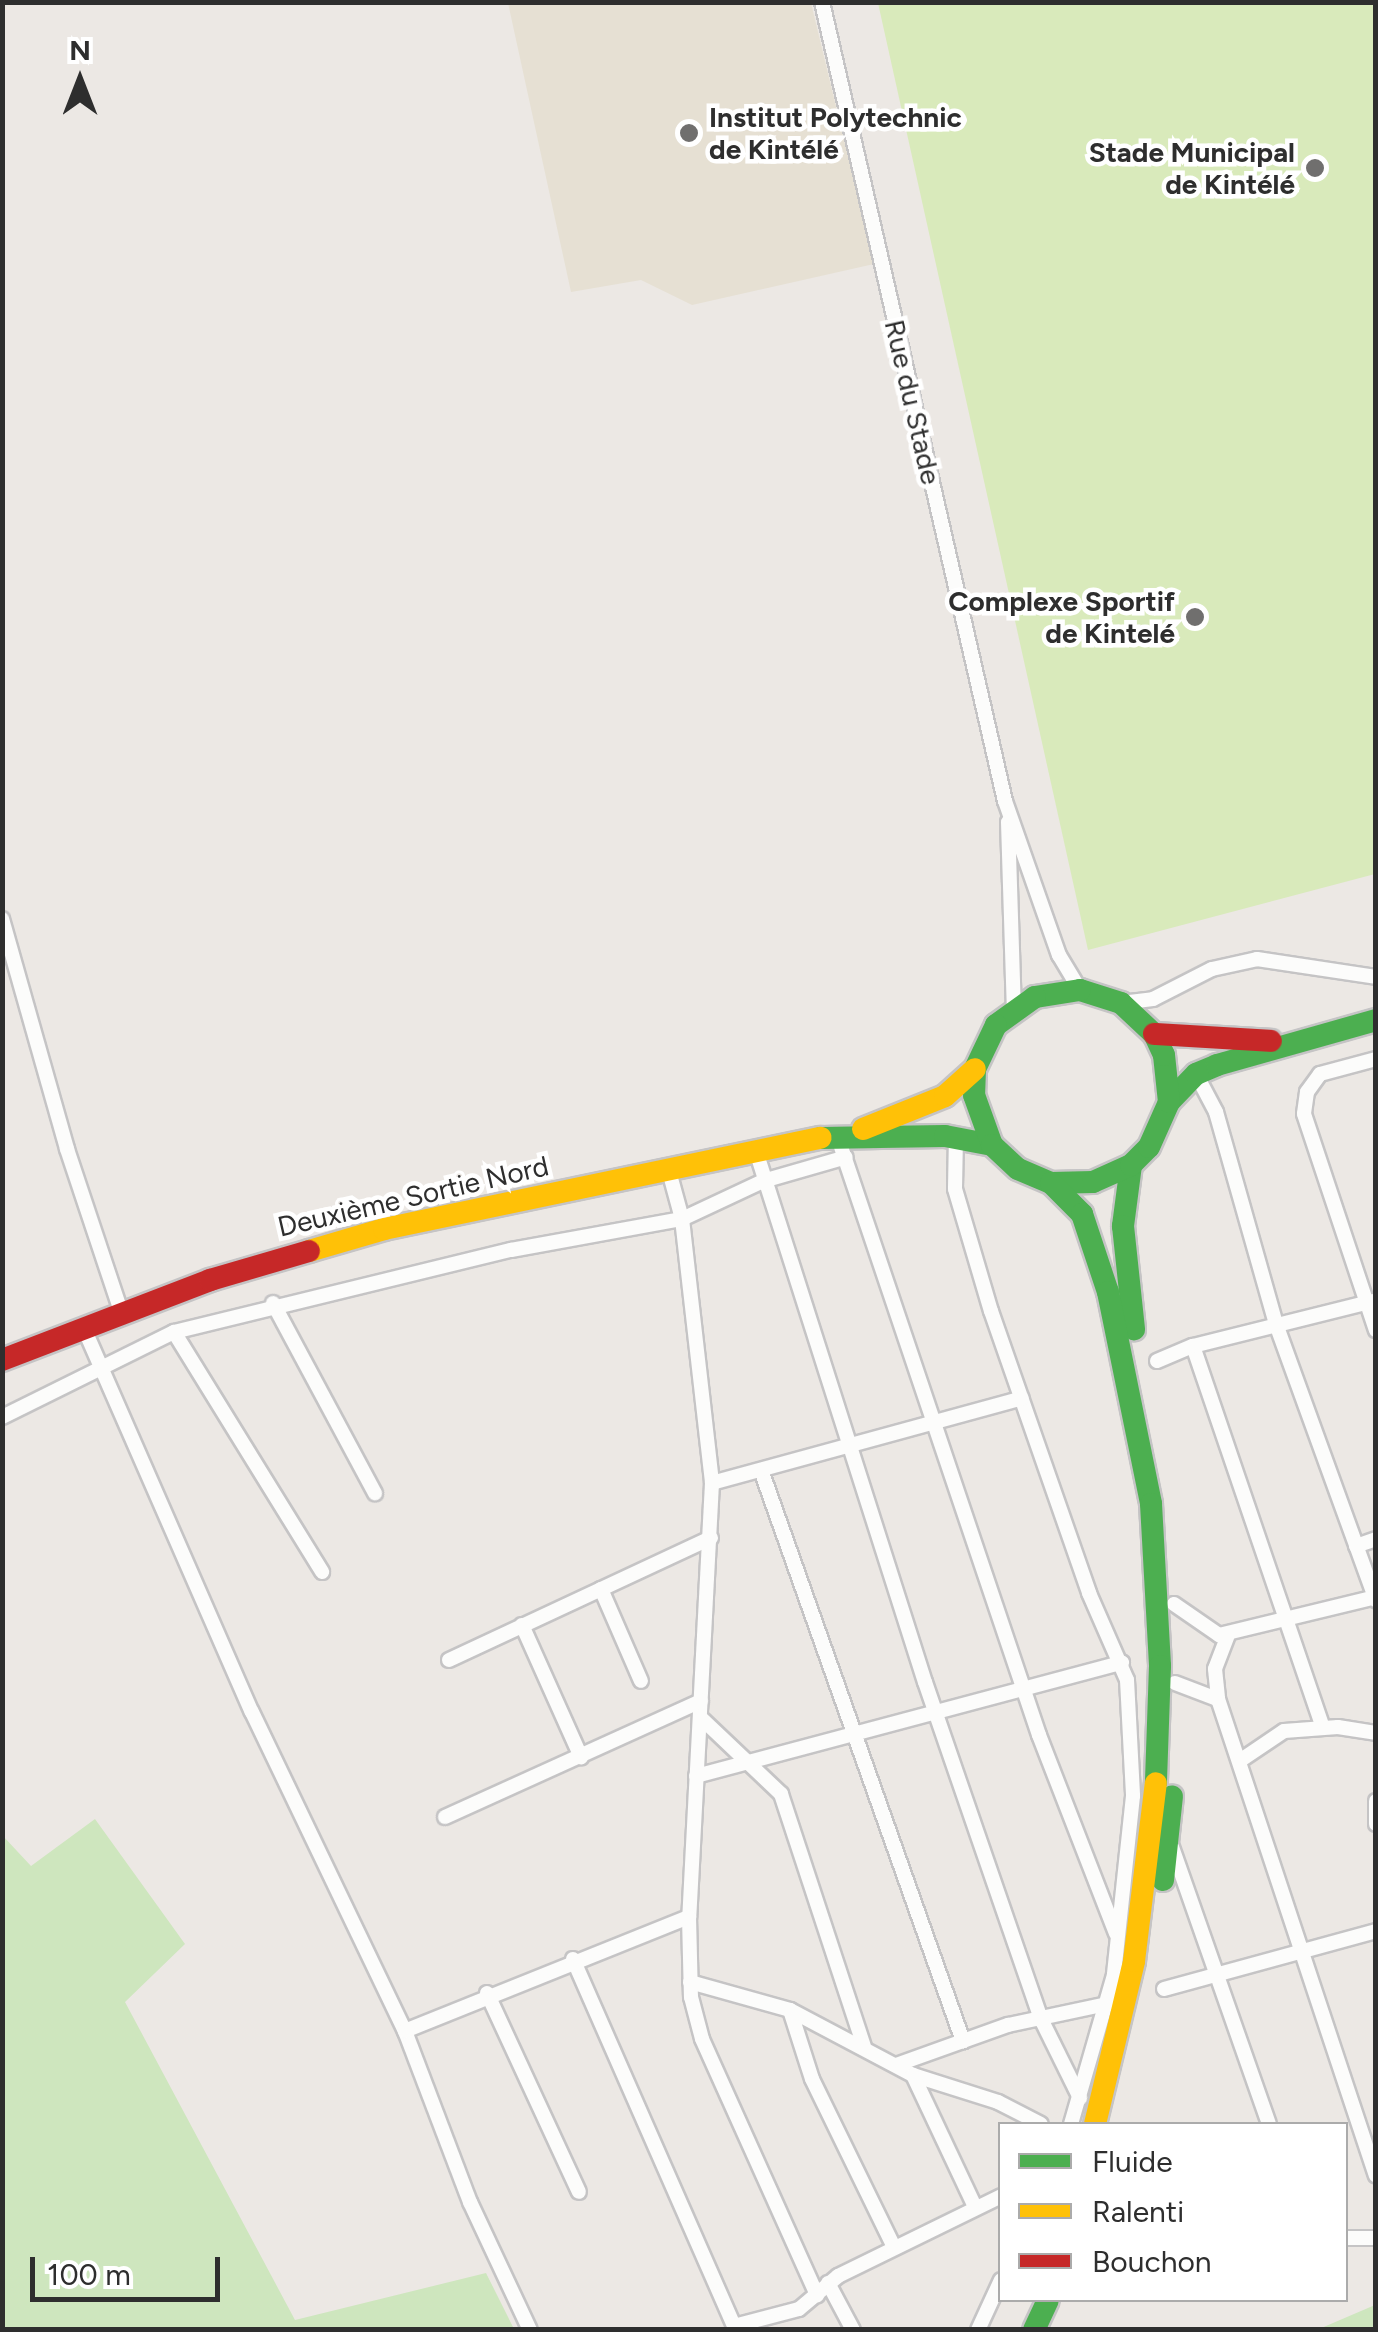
<!DOCTYPE html>
<html>
<head>
<meta charset="utf-8">
<style>
	body { margin:0 }
	#map { position:relative; width:1378px; height:2332px; overflow:hidden; background:#ece8e4; font-family:Figtree,sans-serif }
	div>[style] { position:absolute }
	.education>* { inset:0; background:#e6e0d3 }
	.green>* { inset:0; background:#cee6be }
	.pitch>* { inset:0; background:#d9eabb }
	.roads { filter:drop-shadow(2px 0 #c5c4c5) drop-shadow(-2px 0 #c5c4c5) drop-shadow(0 2px #c5c4c5) drop-shadow(0 -2px #c5c4c5) }
	.street>* { height:14px; margin:-7px; padding:0 7px; transform-origin:7px; border-radius:7px; background:#fcfcfb }
	.fast>* { height:22px; margin:-11px; padding:0 11px; transform-origin:11px; border-radius:11px; background:#4caf50 }
	.slow>* { height:22px; margin:-11px; padding:0 11px; transform-origin:11px; border-radius:11px; background:#ffc107 }
	.jam>* { height:22px; margin:-11px; padding:0 11px; transform-origin:11px; border-radius:11px; background:#c62828 }
	.dots>* { width:28px; height:28px; translate:-50% -50%; box-sizing:border-box; border:5px solid #fff; border-radius:50% }
	span { translate:-50% -50%; white-space:nowrap; text-align:center; line-height:1.15; -webkit-text-stroke:9px #fff; paint-order:stroke }
	.poi-label { font-size:28px; color:#2e2e2e; font-weight:700 }
	.left { translate:0 -50%; text-align:left }
	.right { translate:-100% -50%; text-align:right }
	.street-label { font-size:28px; color:#2e2e2e }
	.frame { position:absolute; inset:0; border:5px solid #2e2e2e; pointer-events:none }
	.legend { position:absolute; left:998px; top:2122px; width:350px; height:180px; box-sizing:border-box; background:#fff; border:2px solid #ababab; margin:0; padding:12px 18px; list-style:none; font-size:30px; color:#2e2e2e }
	.legend li { display:flex; align-items:center; gap:20px; height:50px }
	.legend b { width:50px; border:2px solid #ababab }
	.north { position:absolute; left:30px; top:30px; width:100px; height:100px; -webkit-text-stroke:8px #fff; paint-order:stroke; rotate:0deg; font-size:28px; font-weight:700; line-height:40px; text-align:center; color:#2e2e2e }
	.north::after { content:''; display:block; margin:auto; width:35px; height:45px; background:#2e2e2e; clip-path:polygon(50% 0,100% 100%,50% 72%,0 100%) }
	.scale { position:absolute; left:30px; top:2257px; width:190px; height:45px; box-sizing:border-box; border:5px solid #2e2e2e; border-top:0; padding-left:12px; font-size:30px; line-height:35px; white-space:nowrap; color:#2e2e2e; -webkit-text-stroke:8px #fff; paint-order:stroke }
</style>
</head>
<body>
<div id="map">
	<div class="education">
		<i style="clip-path:polygon(508px 3px,811px 3px,874px 264px,692px 305px,641px 280px,571px 292px)"></i>
	</div>
	<div class="green">
		<i style="clip-path:polygon(95px 1819px,185px 1944px,125px 2002px,295px 2320px,486px 2273px,514px 2329px,3px 2329px,3px 1836px,31px 1866px)"></i>
		<i style="clip-path:polygon(1375px 2305px,1375px 2329px,1319px 2329px)"></i>
	</div>
	<div class="pitch">
		<i style="clip-path:polygon(878px 3px,1375px 3px,1375px 874px,1088px 950px)"></i>
	</div>
	<div class="roads">
		<div class="street">
			<i style="left:822px;top:2px;width:820px;rotate:77.1deg"></i>
			<i style="left:1005px;top:801px;width:163px;rotate:70.7deg"></i>
			<i style="left:1059px;top:955px;width:41px;rotate:59deg"></i>
			<i style="left:1008px;top:822px;width:186px;rotate:88.2deg"></i>
			<i style="left:2px;top:919px;width:239px;rotate:74.2deg"></i>
			<i style="left:67px;top:1149px;width:171px;rotate:71.6deg"></i>
			<i style="left:1121px;top:1003px;width:32px;rotate:-7deg"></i>
			<i style="left:1153px;top:999px;width:66px;rotate:-27deg"></i>
			<i style="left:1212px;top:969px;width:46px;rotate:-12.5deg"></i>
			<i style="left:1257px;top:959px;width:120px;rotate:8.6deg"></i>
			<i style="left:1376px;top:1059px;width:58px;rotate:165deg"></i>
			<i style="left:1320px;top:1074px;width:22px;rotate:126deg"></i>
			<i style="left:1307px;top:1092px;width:22px;rotate:98deg"></i>
			<i style="left:1304px;top:1114px;width:228px;rotate:71.6deg"></i>
			<i style="left:1196px;top:1074px;width:43px;rotate:62.2deg"></i>
			<i style="left:1216px;top:1112px;width:220px;rotate:74.2deg"></i>
			<i style="left:1276px;top:1324px;width:294px;rotate:70.1deg"></i>
			<i style="left:837px;top:1135px;width:633px;rotate:71.39deg"></i>
			<i style="left:1039px;top:1735px;width:213px;rotate:68.8deg"></i>
			<i style="left:956px;top:1136px;width:53px;rotate:91.1deg"></i>
			<i style="left:955px;top:1189px;width:127px;rotate:73.6deg"></i>
			<i style="left:991px;top:1311px;width:299px;rotate:70.8deg"></i>
			<i style="left:1089px;top:1593px;width:95px;rotate:66.4deg"></i>
			<i style="left:1127px;top:1680px;width:116px;rotate:87deg"></i>
			<i style="left:1133px;top:1796px;width:180px;rotate:96.1deg"></i>
			<i style="left:1114px;top:1975px;width:155px;rotate:106.1deg"></i>
			<i style="left:756px;top:1151px;width:557px;rotate:72.35deg"></i>
			<i style="left:925px;top:1682px;width:359px;rotate:71deg"></i>
			<i style="left:1042px;top:2021px;width:86px;rotate:63.7deg"></i>
			<i style="left:669px;top:1171px;width:50px;rotate:74.8deg"></i>
			<i style="left:682px;top:1219px;width:266px;rotate:83.5deg"></i>
			<i style="left:712px;top:1483px;width:435px;rotate:93deg"></i>
			<i style="left:689px;top:1917px;width:80px;rotate:88.6deg"></i>
			<i style="left:691px;top:1997px;width:43px;rotate:75.3deg"></i>
			<i style="left:702px;top:2039px;width:281px;rotate:65.8deg"></i>
			<i style="left:273px;top:1303px;width:216px;rotate:61.8deg"></i>
			<i style="left:83px;top:1326px;width:421px;rotate:66.4deg"></i>
			<i style="left:252px;top:1712px;width:354px;rotate:64.4deg"></i>
			<i style="left:405px;top:2031px;width:183px;rotate:69.2deg"></i>
			<i style="left:470px;top:2202px;width:141px;rotate:64.9deg"></i>
			<i style="left:174px;top:1332px;width:282px;rotate:58.3deg"></i>
			<i style="left:1193px;top:1346px;width:403px;rotate:71.2deg"></i>
			<i style="left:1157px;top:1361px;width:39px;rotate:-23deg"></i>
			<i style="left:1193px;top:1346px;width:186px;rotate:-14deg"></i>
			<i style="left:2px;top:1417px;width:192px;rotate:-26.3deg"></i>
			<i style="left:174px;top:1332px;width:347px;rotate:-13.7deg"></i>
			<i style="left:511px;top:1250px;width:174px;rotate:-10.3deg"></i>
			<i style="left:682px;top:1219px;width:89px;rotate:-25.1deg"></i>
			<i style="left:763px;top:1181px;width:86px;rotate:-16.1deg"></i>
			<i style="left:761px;top:1470px;width:606px;rotate:70.52deg"></i>
			<i style="left:712px;top:1483px;width:321px;rotate:-15.3deg"></i>
			<i style="left:1356px;top:1546px;width:21px;rotate:-19deg"></i>
			<i style="left:601px;top:1589px;width:100px;rotate:66.5deg"></i>
			<i style="left:1174px;top:1604px;width:55px;rotate:34.6deg"></i>
			<i style="left:1219px;top:1635px;width:162px;rotate:-13.6deg"></i>
			<i style="left:522px;top:1625px;width:145px;rotate:65.9deg"></i>
			<i style="left:1228px;top:1635px;width:36px;rotate:111deg"></i>
			<i style="left:1215px;top:1669px;width:30px;rotate:84deg"></i>
			<i style="left:1218px;top:1699px;width:502px;rotate:71.67deg"></i>
			<i style="left:449px;top:1660px;width:289px;rotate:-25deg"></i>
			<i style="left:1175px;top:1683px;width:45px;rotate:20.9deg"></i>
			<i style="left:700px;top:1717px;width:112px;rotate:43.5deg"></i>
			<i style="left:781px;top:1794px;width:265px;rotate:71.8deg"></i>
			<i style="left:1241px;top:1760px;width:52px;rotate:-34deg"></i>
			<i style="left:1284px;top:1731px;width:54px;rotate:-4.2deg"></i>
			<i style="left:1338px;top:1727px;width:38px;rotate:9deg"></i>
			<i style="left:696px;top:1776px;width:441px;rotate:-14.9deg"></i>
			<i style="left:1376px;top:1801px;width:23px;rotate:90deg"></i>
			<i style="left:445px;top:1817px;width:281px;rotate:-24.4deg"></i>
			<i style="left:1172px;top:1847px;width:293px;rotate:70.7deg"></i>
			<i style="left:573px;top:1959px;width:405px;rotate:66.3deg"></i>
			<i style="left:690px;top:1982px;width:104px;rotate:15.6deg"></i>
			<i style="left:790px;top:2010px;width:139px;rotate:27.9deg"></i>
			<i style="left:913px;top:2075px;width:89px;rotate:17.6deg"></i>
			<i style="left:998px;top:2102px;width:48px;rotate:27.1deg"></i>
			<i style="left:1164px;top:1989px;width:220px;rotate:-15.3deg"></i>
			<i style="left:487px;top:1993px;width:219px;rotate:65.2deg"></i>
			<i style="left:790px;top:2010px;width:72px;rotate:72.3deg"></i>
			<i style="left:812px;top:2079px;width:187px;rotate:64deg"></i>
			<i style="left:405px;top:2031px;width:306px;rotate:-21.9deg"></i>
			<i style="left:896px;top:2065px;width:119px;rotate:-19.7deg"></i>
			<i style="left:1008px;top:2025px;width:101px;rotate:-12deg"></i>
			<i style="left:913px;top:2075px;width:146px;rotate:64.8deg"></i>
			<i style="left:1346px;top:2238px;width:30px"></i>
			<i style="left:828px;top:2283px;width:53px;rotate:62deg"></i>
			<i style="left:734px;top:2326px;width:67px;rotate:-14.7deg"></i>
			<i style="left:799px;top:2309px;width:51px;rotate:-40.2deg"></i>
			<i style="left:838px;top:2276px;width:182px;rotate:-26.1deg"></i>
			<i style="left:978px;top:2330px;width:55px;rotate:-65.3deg"></i>
		</div>
		<div class="fast">
			<i style="left:1169px;top:1102px;width:39px;rotate:-46deg"></i>
			<i style="left:1196px;top:1074px;width:23px;rotate:-23deg"></i>
			<i style="left:1217px;top:1065px;width:165px;rotate:-15.8deg"></i>
			<i style="left:821px;top:1138px;width:124px;rotate:-0.9deg"></i>
			<i style="left:945px;top:1136px;width:48px;rotate:10.8deg"></i>
			<i style="left:1131px;top:1165px;width:62px;rotate:97.5deg"></i>
			<i style="left:1123px;top:1226px;width:104px;rotate:83.9deg"></i>
			<i style="left:1051px;top:1183px;width:42px;rotate:-1.4deg"></i>
			<i style="left:1093px;top:1182px;width:42px;rotate:-24.1deg"></i>
			<i style="left:1131px;top:1165px;width:25px;rotate:-45deg"></i>
			<i style="left:1149px;top:1147px;width:49px;rotate:-66deg"></i>
			<i style="left:1169px;top:1102px;width:47px;rotate:-96.1deg"></i>
			<i style="left:1164px;top:1055px;width:23px;rotate:-115deg"></i>
			<i style="left:1154px;top:1034px;width:45px;rotate:-136.8deg"></i>
			<i style="left:1121px;top:1003px;width:43px;rotate:-162.4deg"></i>
			<i style="left:1080px;top:990px;width:46px;rotate:171.2deg"></i>
			<i style="left:1035px;top:997px;width:48px;rotate:144.3deg"></i>
			<i style="left:996px;top:1025px;width:49px;rotate:115.5deg"></i>
			<i style="left:975px;top:1069px;width:26px;rotate:92deg"></i>
			<i style="left:974px;top:1095px;width:53px;rotate:70.2deg"></i>
			<i style="left:992px;top:1145px;width:35px;rotate:43deg"></i>
			<i style="left:1018px;top:1169px;width:36px;rotate:23deg"></i>
			<i style="left:1051px;top:1183px;width:44px;rotate:45deg"></i>
			<i style="left:1082px;top:1214px;width:82px;rotate:71.6deg"></i>
			<i style="left:1108px;top:1292px;width:216px;rotate:78.5deg"></i>
			<i style="left:1151px;top:1504px;width:162px;rotate:86.8deg"></i>
			<i style="left:1160px;top:1666px;width:117px;rotate:92deg"></i>
			<i style="left:1163px;top:1880px;width:84px;rotate:-83.9deg"></i>
			<i style="left:1034px;top:2330px;width:33px;rotate:-65deg"></i>
		</div>
		<div class="slow">
			<i style="left:863px;top:1129px;width:88px;rotate:-21.9deg"></i>
			<i style="left:945px;top:1096px;width:40px;rotate:-42deg"></i>
			<i style="left:309px;top:1251px;width:78px;rotate:-16.3deg"></i>
			<i style="left:384px;top:1229px;width:446px;rotate:-11.8deg"></i>
			<i style="left:1095px;top:2124px;width:168px;rotate:-76.5deg"></i>
			<i style="left:1134px;top:1961px;width:179px;rotate:-83deg"></i>
		</div>
		<div class="jam">
			<i style="left:1154px;top:1034px;width:117px;rotate:3.4deg"></i>
			<i style="left:2px;top:1360px;width:223px;rotate:-21deg"></i>
			<i style="left:210px;top:1280px;width:103px;rotate:-16.3deg"></i>
		</div>
	</div>
	<div class="dots">
		<i style="left:689px;top:133px;background:#706f6e"></i>
		<i style="left:1315px;top:168px;background:#706f6e"></i>
		<i style="left:1195px;top:617px;background:#706f6e"></i>
	</div>
	<div class="poi-label">
		<span class="left" style="left:709px;top:133px">Institut Polytechnic<br>de Kintélé</span>
		<span class="right" style="left:1295px;top:168px">Stade Municipal<br>de Kintélé</span>
		<span class="right" style="left:1175px;top:617px">Complexe Sportif<br>de Kintelé</span>
	</div>
	<div class="street-label">
		<span style="left:913px;top:402px;rotate:77deg">Rue du Stade</span>
		<span style="left:413px;top:1196px;rotate:-13deg">Deuxième Sortie Nord</span>
	</div>
	<div class="frame"></div>
	<ul class="legend">
	<li><b style="height:12px;background:#4caf50"></b>Fluide</li>
	<li><b style="height:12px;background:#ffc107"></b>Ralenti</li>
	<li><b style="height:12px;background:#c62828"></b>Bouchon</li>
	</ul>
	<div class="north">N</div>
	<div class="scale">100 m</div>
</div>
</body>
</html>
